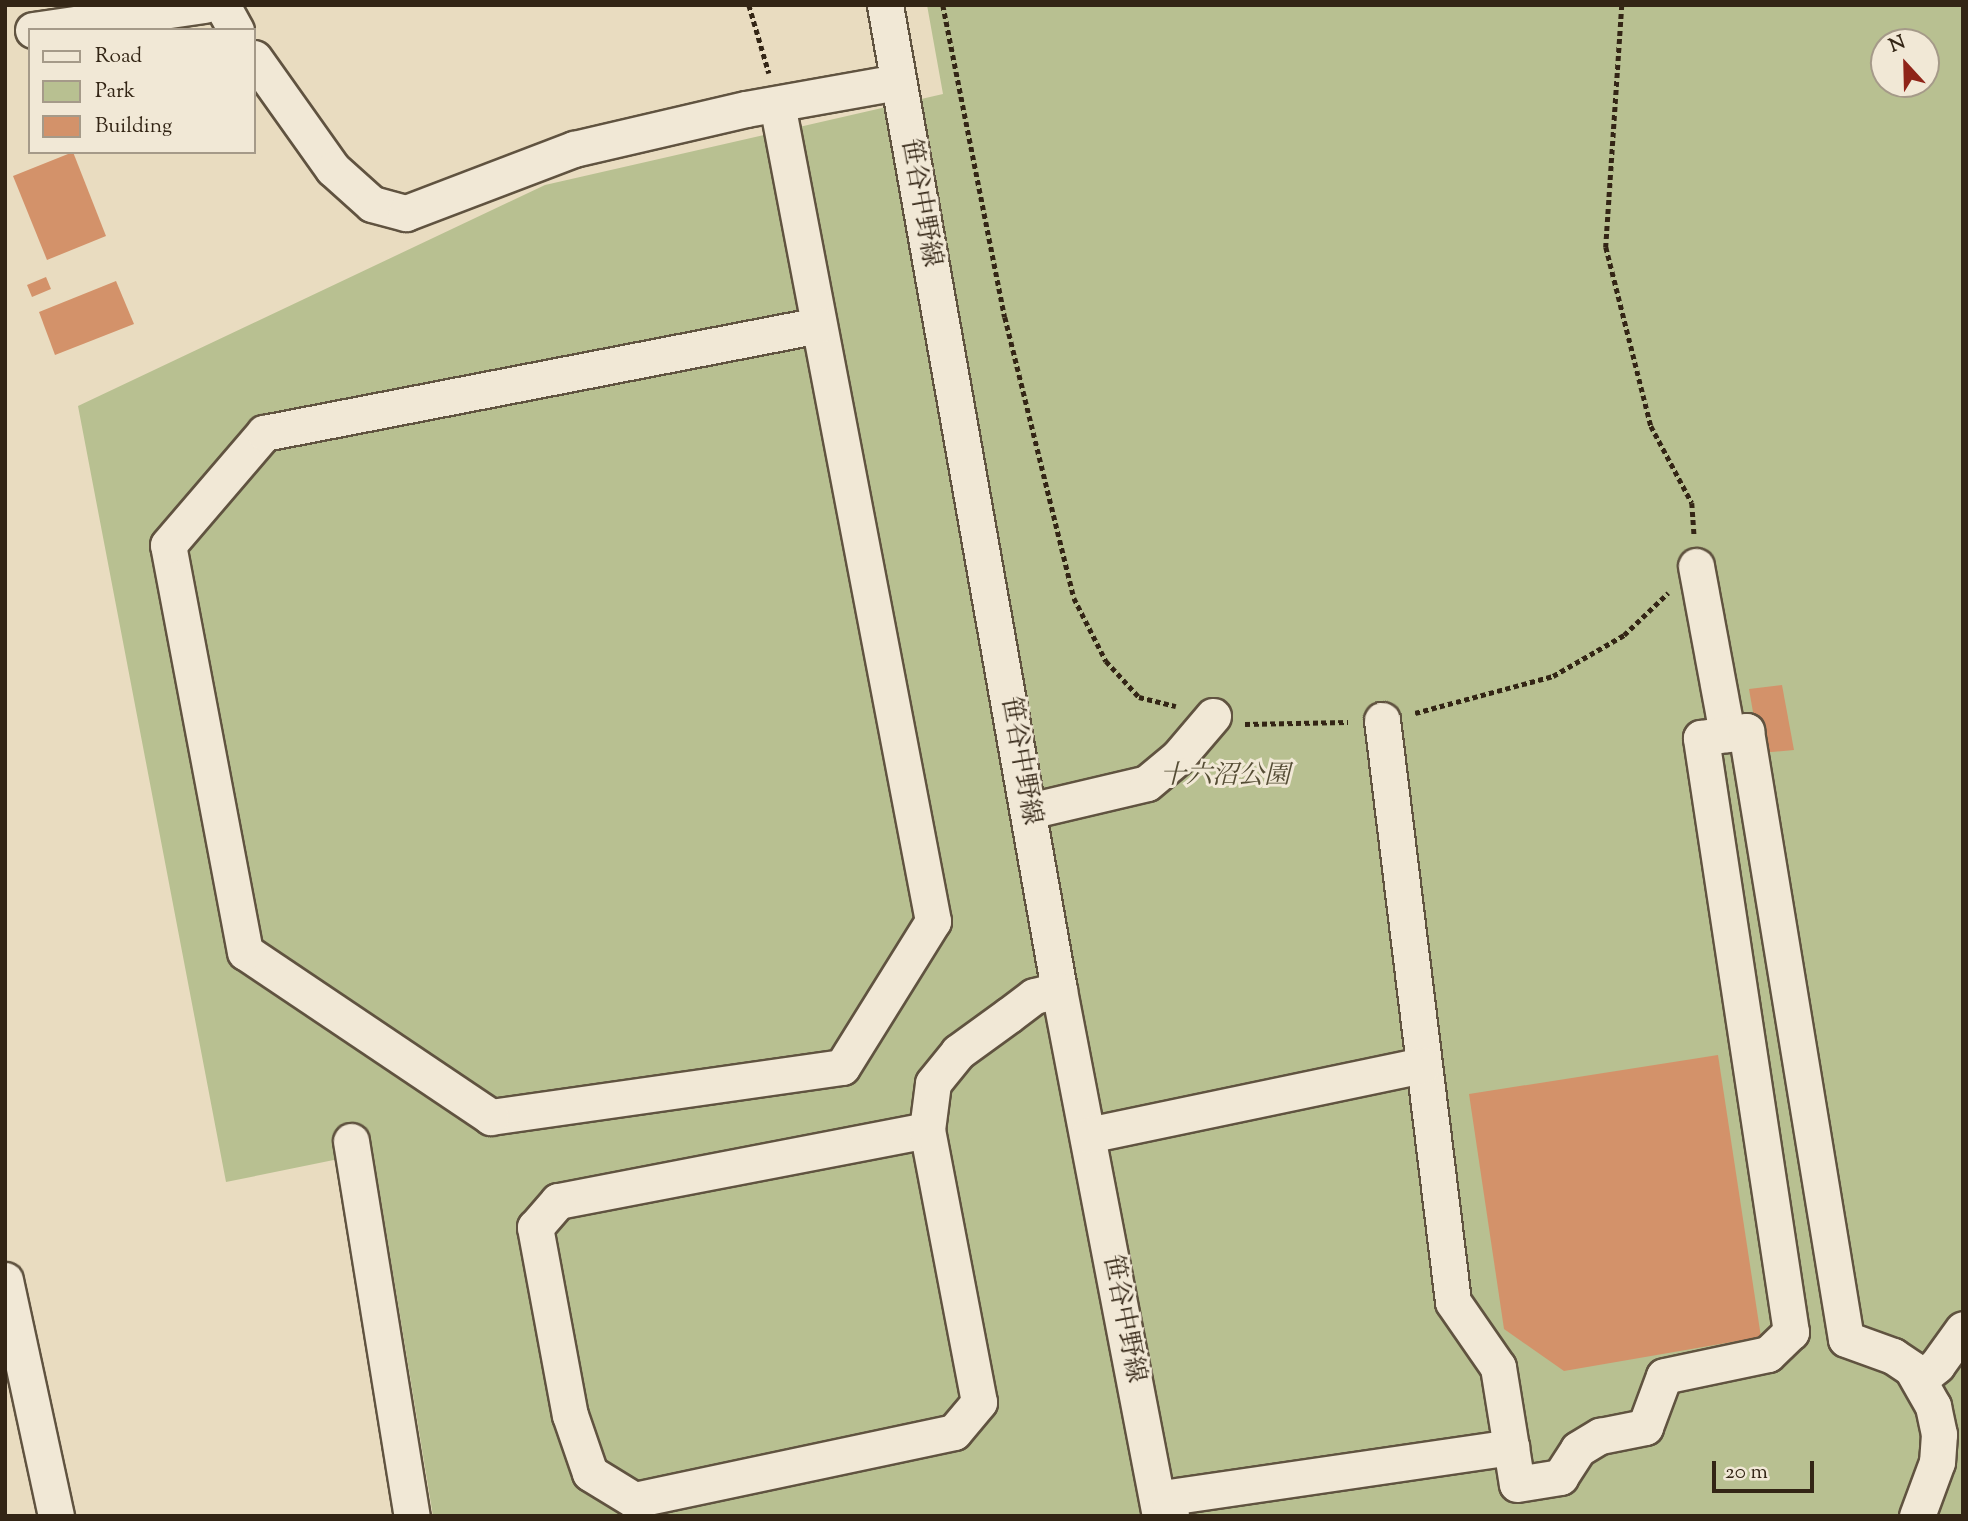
<!DOCTYPE html>
<html>
<head>
<meta charset="utf-8">
<style>
	body { margin:0 }
	#map { position:relative; width:1968px; height:1521px; overflow:hidden; background:#e9dcc0; font-family:"Sorts Mill Goudy","Noto Serif JP",serif }
	div>[style] { position:absolute }
	.green>* { inset:0; background:#b8c091 }
	.building>* { inset:0; background:#d3926a }
	.path>* { height:4.5px; margin-top:-2.25px; transform-origin:0; background:repeating-linear-gradient(90deg,#332515 0 5px,transparent 0 8.5px) }
	.roads { filter:drop-shadow(2px 0 #605340) drop-shadow(-2px 0 #605340) drop-shadow(0 2px #605340) drop-shadow(0 -2px #605340) }
	.minor>* { height:35px; margin:-17.5px; padding:0 17.5px; transform-origin:17.5px; border-radius:17.5px; background:#f1e8d6 }
	span { translate:-50% -50%; white-space:nowrap; text-align:center; line-height:1.15; -webkit-text-stroke:6px #f1e8d6; paint-order:stroke }
	.street-label { font-size:26px; color:#332515 }
	.park-label { font-size:26px; color:#544c34; font-style:italic }
	.frame { position:absolute; inset:0; border:7px solid #332515; pointer-events:none }
	.legend { position:absolute; left:28px; top:28px; width:228px; height:126px; box-sizing:border-box; background:#f1e8d6; border:2px solid #a59a89; margin:0; padding:9px 12px; list-style:none; font-size:21px; color:#332515 }
	.legend li { display:flex; align-items:center; gap:14px; height:35px }
	.legend b { width:35px; border:2px solid #a59a89 }
	.north { position:absolute; left:1870px; top:28px; width:70px; height:70px; box-sizing:border-box; background:#f1e8d6; border:2px solid #a59a89; border-radius:50%; rotate:338deg; font-size:19px; font-weight:700; line-height:28px; text-align:center; color:#332515 }
	.north::after { content:''; display:block; margin:auto; width:24px; height:32px; background:#8f2418; clip-path:polygon(50% 0,100% 100%,50% 72%,0 100%) }
	.scale { position:absolute; left:1712px; top:1461px; width:102px; height:32px; box-sizing:border-box; border:4px solid #332515; border-top:0; padding-left:9px; font-size:21px; line-height:24px; white-space:nowrap; color:#332515; -webkit-text-stroke:5px #f1e8d6; paint-order:stroke }
</style>
</head>
<body>
<div id="map">
	<div class="green">
		<i style="clip-path:polygon(evenodd,927px 5px,1963px 5px,1963px 1516px,433px 1516px,373px 1152px,226px 1182px,78px 406px,545px 185px,943px 94px,927px 5px,1884px 42px,1926px 42px,1926px 84px,1884px 84px,1884px 42px)"></i>
	</div>
	<div class="building">
		<i style="clip-path:polygon(73px 152px,106px 236px,47px 260px,13px 176px)"></i>
		<i style="clip-path:polygon(46px 277px,51px 289px,32px 297px,27px 285px)"></i>
		<i style="clip-path:polygon(116px 281px,134px 324px,55px 355px,39px 312px)"></i>
		<i style="clip-path:polygon(1782px 685px,1794px 750px,1760px 753px,1749px 689px)"></i>
		<i style="clip-path:polygon(1718px 1055px,1761px 1337px,1564px 1371px,1504px 1329px,1469px 1094px)"></i>
	</div>
	<div class="path">
		<i style="left:749px;top:5px;width:71px;rotate:73.6deg"></i>
		<i style="left:943px;top:5px;width:318px;rotate:78.8deg"></i>
		<i style="left:1005px;top:317px;width:289px;rotate:76.2deg"></i>
		<i style="left:1074px;top:598px;width:71px;rotate:63.1deg"></i>
		<i style="left:1106px;top:661px;width:49px;rotate:47.5deg"></i>
		<i style="left:1139px;top:697px;width:38px;rotate:14deg"></i>
		<i style="left:1622px;top:5px;width:243px;rotate:93.8deg"></i>
		<i style="left:1606px;top:247px;width:185px;rotate:75.9deg"></i>
		<i style="left:1651px;top:426px;width:87px;rotate:62deg"></i>
		<i style="left:1692px;top:503px;width:31px;rotate:86deg"></i>
		<i style="left:1415px;top:713px;width:143px;rotate:-15deg"></i>
		<i style="left:1553px;top:676px;width:82px;rotate:-30deg"></i>
		<i style="left:1624px;top:635px;width:61px;rotate:-43.7deg"></i>
		<i style="left:1245px;top:724px;width:103px;rotate:-1.1deg"></i>
	</div>
	<div class="roads">
		<div class="minor">
			<i style="left:222px;top:5px;width:29px;rotate:61deg"></i>
			<i style="left:885px;top:5px;width:1000px;rotate:79.98deg"></i>
			<i style="left:1059px;top:990px;width:536px;rotate:79.13deg"></i>
			<i style="left:33px;top:30px;width:173px;rotate:-8.3deg"></i>
			<i style="left:254px;top:58px;width:136px;rotate:54.6deg"></i>
			<i style="left:333px;top:169px;width:52px;rotate:41.9deg"></i>
			<i style="left:372px;top:204px;width:35px;rotate:15deg"></i>
			<i style="left:406px;top:213px;width:180px;rotate:-20.9deg"></i>
			<i style="left:574px;top:149px;width:177px;rotate:-13.1deg"></i>
			<i style="left:746px;top:109px;width:154px;rotate:-10.1deg"></i>
			<i style="left:777px;top:104px;width:832px;rotate:79.19deg"></i>
			<i style="left:933px;top:921px;width:172px;rotate:121.9deg"></i>
			<i style="left:842px;top:1067px;width:355px;rotate:171.9deg"></i>
			<i style="left:491px;top:1117px;width:296px;rotate:-146.1deg"></i>
			<i style="left:245px;top:952px;width:414px;rotate:-100.7deg"></i>
			<i style="left:168px;top:545px;width:148px;rotate:-49.4deg"></i>
			<i style="left:264px;top:433px;width:565px;rotate:-11.01deg"></i>
			<i style="left:1696px;top:566px;width:171px;rotate:79.5deg"></i>
			<i style="left:1382px;top:720px;width:586px;rotate:83.04deg"></i>
			<i style="left:1453px;top:1302px;width:79px;rotate:55.3deg"></i>
			<i style="left:1498px;top:1367px;width:81px;rotate:80.8deg"></i>
			<i style="left:1029px;top:811px;width:121px;rotate:-13.3deg"></i>
			<i style="left:1147px;top:783px;width:40px;rotate:-40deg"></i>
			<i style="left:1178px;top:757px;width:54px;rotate:-49.5deg"></i>
			<i style="left:927px;top:1130px;width:376px;rotate:169.1deg"></i>
			<i style="left:558px;top:1201px;width:35px;rotate:131deg"></i>
			<i style="left:535px;top:1227px;width:191px;rotate:79.5deg"></i>
			<i style="left:570px;top:1415px;width:61px;rotate:71deg"></i>
			<i style="left:590px;top:1473px;width:52px;rotate:31.5deg"></i>
			<i style="left:634px;top:1500px;width:327px;rotate:-12deg"></i>
			<i style="left:954px;top:1432px;width:39px;rotate:-50deg"></i>
			<i style="left:979px;top:1402px;width:277px;rotate:-100.8deg"></i>
			<i style="left:927px;top:1130px;width:47px;rotate:-82.7deg"></i>
			<i style="left:933px;top:1083px;width:40px;rotate:-51deg"></i>
			<i style="left:958px;top:1052px;width:63px;rotate:-36deg"></i>
			<i style="left:1009px;top:1015px;width:31px;rotate:-37deg"></i>
			<i style="left:1034px;top:996px;width:26px;rotate:-13deg"></i>
			<i style="left:1088px;top:1135px;width:342px;rotate:-11.8deg"></i>
			<i style="left:351px;top:1141px;width:380px;rotate:80.8deg"></i>
			<i style="left:5px;top:1280px;width:241px;rotate:77.8deg"></i>
			<i style="left:1920px;top:1379px;width:22px;rotate:-39deg"></i>
			<i style="left:1937px;top:1365px;width:44px;rotate:-54.2deg"></i>
			<i style="left:1171px;top:1516px;width:19px;rotate:-96deg"></i>
			<i style="left:1169px;top:1497px;width:346px;rotate:-8.3deg"></i>
			<i style="left:1511px;top:1447px;width:37px;rotate:81deg"></i>
			<i style="left:1517px;top:1484px;width:44px;rotate:-9.2deg"></i>
			<i style="left:1560px;top:1477px;width:33px;rotate:-57deg"></i>
			<i style="left:1578px;top:1449px;width:26px;rotate:-31deg"></i>
			<i style="left:1600px;top:1436px;width:46px;rotate:-11.3deg"></i>
			<i style="left:1645px;top:1427px;width:54px;rotate:-69.6deg"></i>
			<i style="left:1664px;top:1376px;width:106px;rotate:-11.9deg"></i>
			<i style="left:1768px;top:1354px;width:32px;rotate:-44deg"></i>
			<i style="left:1791px;top:1332px;width:601px;rotate:-98.62deg"></i>
			<i style="left:1701px;top:738px;width:46px;rotate:-8.8deg"></i>
			<i style="left:1746px;top:731px;width:616px;rotate:80.66deg"></i>
			<i style="left:1846px;top:1339px;width:50px;rotate:19.9deg"></i>
			<i style="left:1893px;top:1356px;width:23px;rotate:34deg"></i>
			<i style="left:1912px;top:1369px;width:43px;rotate:60.4deg"></i>
			<i style="left:1933px;top:1406px;width:29px;rotate:78deg"></i>
			<i style="left:1939px;top:1434px;width:28px;rotate:94deg"></i>
			<i style="left:1937px;top:1462px;width:58px;rotate:110.3deg"></i>
		</div>
	</div>
	<div class="street-label">
		<span style="left:920px;top:203px;rotate:80deg">笹谷中野線</span>
		<span style="left:1020px;top:761px;rotate:80deg">笹谷中野線</span>
		<span style="left:1123px;top:1319px;rotate:79deg">笹谷中野線</span>
	</div>
	<div class="park-label">
		<span style="left:1225px;top:777px">十六沼公園</span>
	</div>
	<div class="frame"></div>
	<ul class="legend">
	<li><b style="height:9px;background:#f1e8d6"></b>Road</li>
	<li><b style="height:19px;background:#b8c091"></b>Park</li>
	<li><b style="height:19px;background:#d3926a"></b>Building</li>
	</ul>
	<div class="north">N</div>
	<div class="scale">20 m</div>
</div>
</body>
</html>
